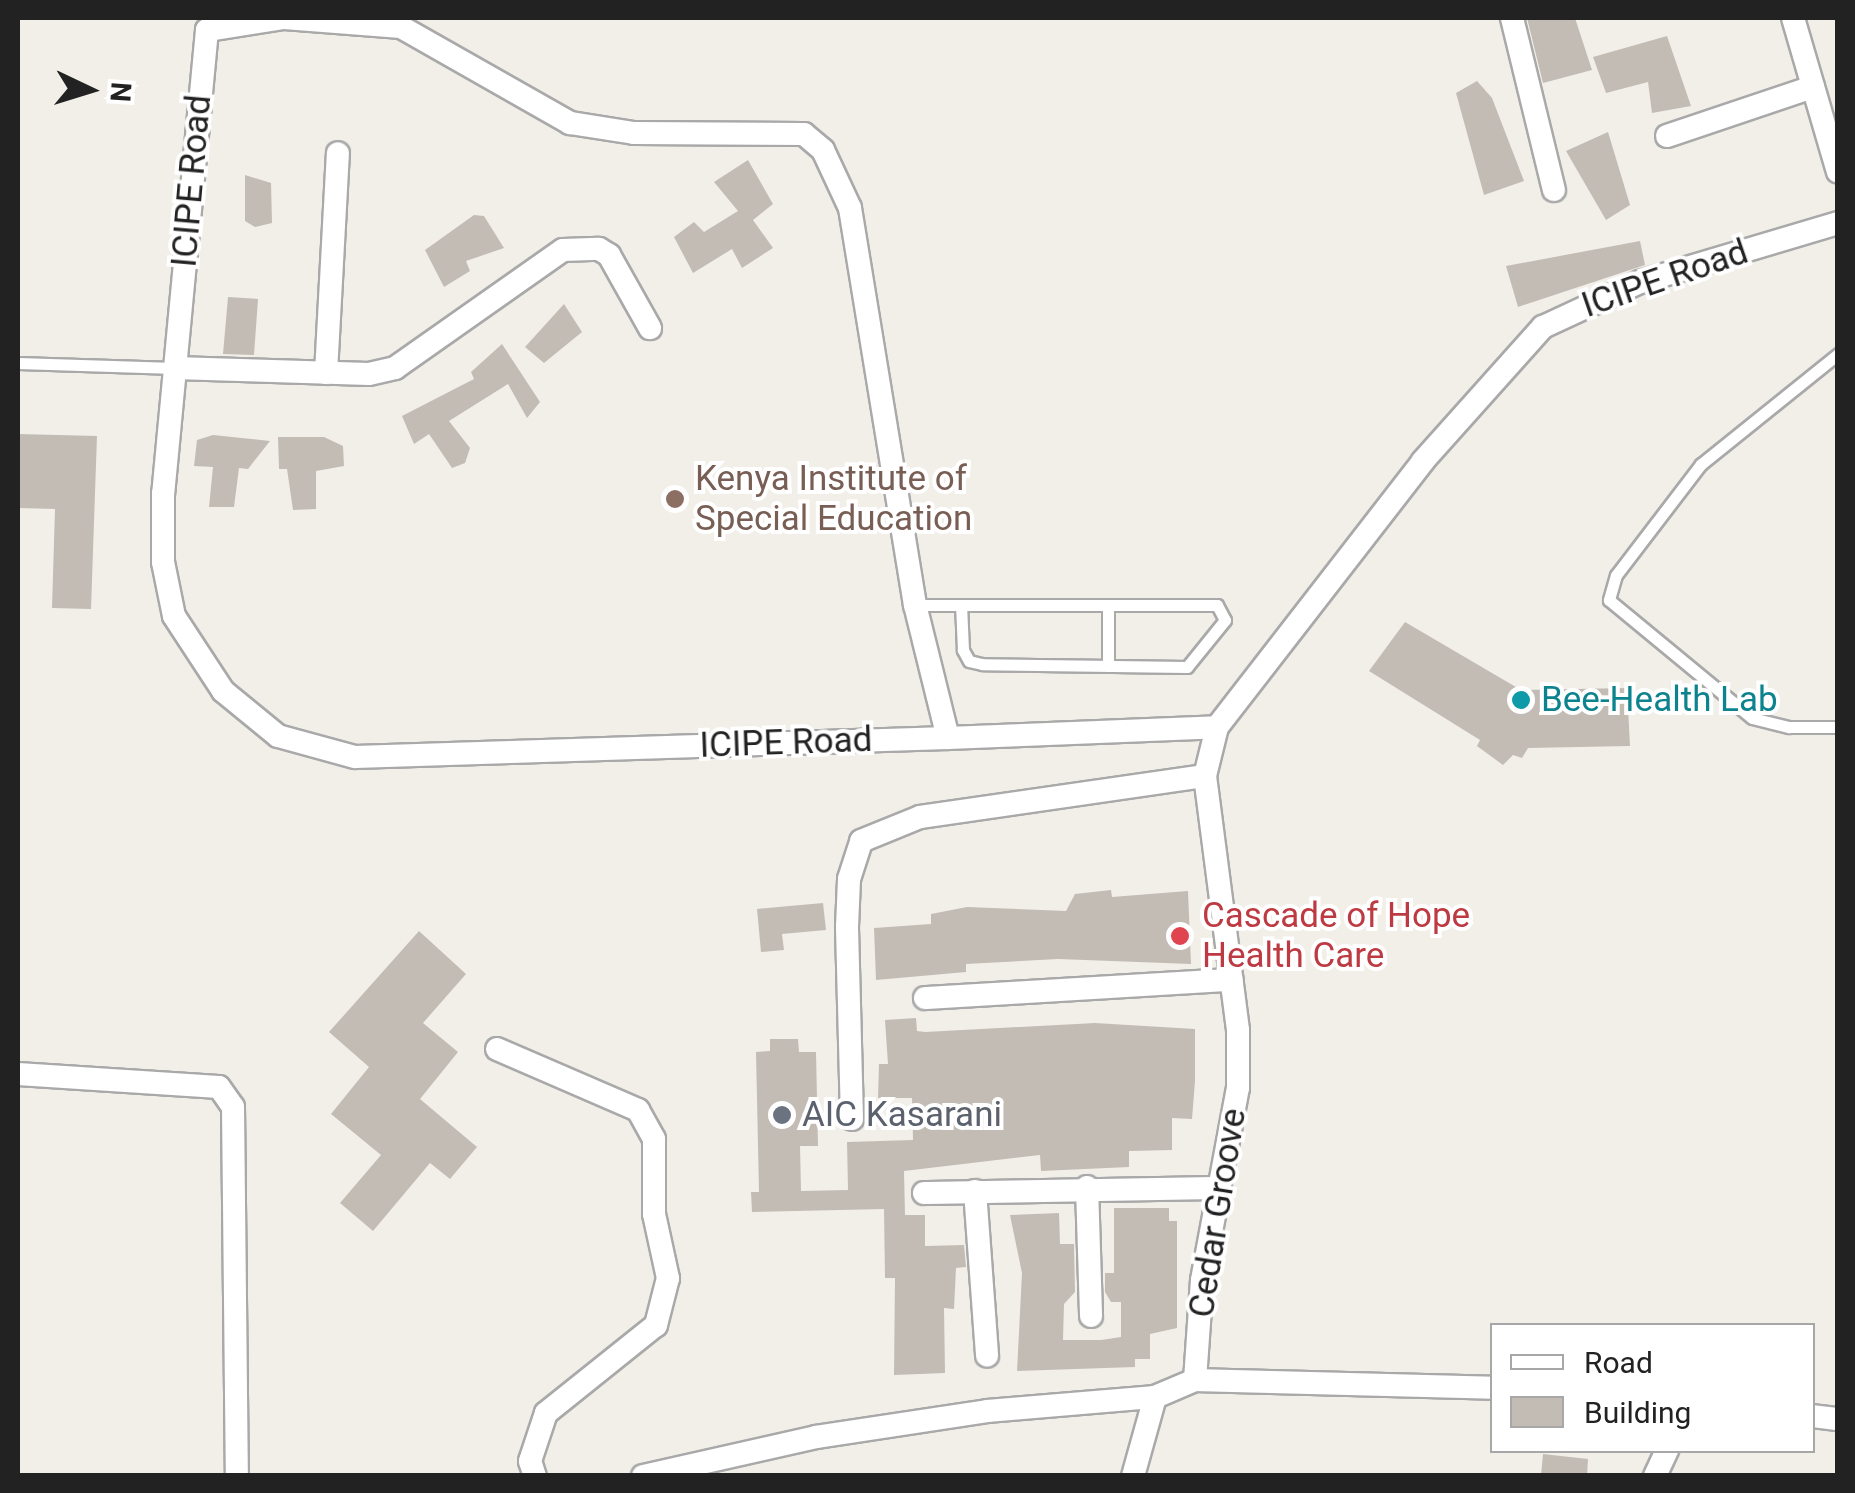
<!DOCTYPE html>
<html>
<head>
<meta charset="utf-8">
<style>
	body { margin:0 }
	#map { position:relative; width:1855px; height:1493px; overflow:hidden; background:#f2efe9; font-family:Roboto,sans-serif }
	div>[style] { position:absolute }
	.building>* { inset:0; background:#c3bcb5 }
	.roads { filter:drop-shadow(2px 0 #a9a9a9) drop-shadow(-2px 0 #a9a9a9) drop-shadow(0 2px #a9a9a9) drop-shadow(0 -2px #a9a9a9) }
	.lane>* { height:11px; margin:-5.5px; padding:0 5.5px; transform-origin:5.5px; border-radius:5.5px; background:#fff }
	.street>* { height:22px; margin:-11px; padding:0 11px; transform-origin:11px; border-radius:11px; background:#fff }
	.dots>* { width:28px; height:28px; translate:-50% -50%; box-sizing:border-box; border:5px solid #fff; border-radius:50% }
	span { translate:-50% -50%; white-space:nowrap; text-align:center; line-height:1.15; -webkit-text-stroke:8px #fff; paint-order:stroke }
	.street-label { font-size:35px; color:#222 }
	.education-label { font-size:35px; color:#785e54 }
	.left { translate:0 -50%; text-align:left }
	.culture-label { font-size:35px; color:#0d838f }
	.health-label { font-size:35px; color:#be3a42 }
	.worship-label { font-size:35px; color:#5b616d }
	.frame { position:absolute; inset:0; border:20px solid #222; pointer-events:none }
	.legend { position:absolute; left:1490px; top:1323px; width:325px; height:130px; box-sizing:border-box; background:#fff; border:2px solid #a7a7a7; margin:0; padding:12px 18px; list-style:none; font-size:30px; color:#222 }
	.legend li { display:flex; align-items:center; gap:20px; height:50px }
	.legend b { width:50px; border:2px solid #a7a7a7 }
	.north { position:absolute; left:40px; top:40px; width:100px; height:100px; -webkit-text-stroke:8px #fff; paint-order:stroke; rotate:94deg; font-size:28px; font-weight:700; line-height:40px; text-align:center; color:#222 }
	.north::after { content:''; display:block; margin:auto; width:35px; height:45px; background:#222; clip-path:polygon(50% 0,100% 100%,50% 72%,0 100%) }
</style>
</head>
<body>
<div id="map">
	<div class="building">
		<i style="clip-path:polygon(1527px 18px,1575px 18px,1592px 70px,1543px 83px)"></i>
		<i style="clip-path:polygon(1667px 36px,1691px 106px,1652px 113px,1648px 82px,1606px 93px,1593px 57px)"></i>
		<i style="clip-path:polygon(1477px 81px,1492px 98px,1524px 181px,1484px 195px,1456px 93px)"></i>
		<i style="clip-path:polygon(1608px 132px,1630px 205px,1606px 220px,1566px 151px)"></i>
		<i style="clip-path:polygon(748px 160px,773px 204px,753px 220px,773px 248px,742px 268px,732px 249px,693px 273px,674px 237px,694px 222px,704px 232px,738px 211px,714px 182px)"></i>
		<i style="clip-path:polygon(245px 175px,271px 183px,272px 223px,255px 227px,245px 221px)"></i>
		<i style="clip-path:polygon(474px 215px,484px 216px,504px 248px,466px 261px,470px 271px,444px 287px,425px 250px)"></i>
		<i style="clip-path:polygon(1640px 241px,1645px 265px,1518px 307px,1506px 266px)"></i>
		<i style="clip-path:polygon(228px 297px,258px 299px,254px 355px,223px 354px)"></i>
		<i style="clip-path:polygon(564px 304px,582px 332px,544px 363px,525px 347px)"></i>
		<i style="clip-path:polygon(502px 344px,540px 402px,527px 418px,508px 384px,449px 421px,470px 448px,465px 463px,452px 468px,429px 434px,414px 444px,402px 416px,474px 379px,471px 372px)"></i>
		<i style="clip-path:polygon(18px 434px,97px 436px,91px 609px,52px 608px,55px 509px,18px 508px)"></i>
		<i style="clip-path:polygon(213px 435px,270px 441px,248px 469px,239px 468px,234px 507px,209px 507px,213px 467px,194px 466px,197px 440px)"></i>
		<i style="clip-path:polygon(278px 437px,324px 437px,343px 446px,344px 466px,316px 471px,316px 509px,293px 510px,287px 469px,279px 469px)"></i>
		<i style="clip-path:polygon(1405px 622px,1521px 690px,1627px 688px,1630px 746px,1528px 748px,1522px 758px,1513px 755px,1503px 765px,1477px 746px,1480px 740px,1369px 671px)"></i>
		<i style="clip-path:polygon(1111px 890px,1112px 897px,1188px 891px,1191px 964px,1058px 959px,966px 964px,966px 972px,876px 980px,874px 928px,931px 924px,931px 914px,967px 907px,1066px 911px,1075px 894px)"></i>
		<i style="clip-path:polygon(823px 903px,826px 930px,782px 934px,784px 950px,761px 952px,757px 909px)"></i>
		<i style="clip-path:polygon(419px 931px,466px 974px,423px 1023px,458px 1052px,420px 1099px,477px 1147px,450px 1179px,430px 1163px,373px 1231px,340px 1203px,381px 1155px,331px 1114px,369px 1067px,329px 1032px)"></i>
		<i style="clip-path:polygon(916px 1018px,917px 1031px,925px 1032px,1095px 1023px,1195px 1029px,1195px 1081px,1192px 1119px,1172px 1118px,1172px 1150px,1129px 1151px,1129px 1167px,1041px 1171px,1040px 1155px,904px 1171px,905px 1215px,925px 1215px,925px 1246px,964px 1245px,966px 1267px,956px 1268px,954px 1309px,944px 1308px,945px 1373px,894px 1375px,895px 1278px,885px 1278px,884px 1209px,752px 1212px,751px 1192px,759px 1192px,756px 1052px,770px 1051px,770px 1039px,798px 1039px,799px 1052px,816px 1052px,818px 1146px,800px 1146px,801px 1191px,848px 1190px,847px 1142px,913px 1140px,912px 1098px,878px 1098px,879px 1064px,888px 1064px,885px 1020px)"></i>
		<i style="clip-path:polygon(1114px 1208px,1169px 1208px,1169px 1221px,1177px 1221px,1177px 1328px,1150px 1334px,1150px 1359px,1135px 1359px,1135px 1367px,1017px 1371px,1022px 1273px,1010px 1215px,1059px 1213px,1060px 1244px,1074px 1244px,1075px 1292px,1064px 1304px,1063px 1340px,1101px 1340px,1121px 1337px,1121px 1302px,1111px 1302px,1105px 1292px,1105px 1273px,1114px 1273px)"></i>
		<i style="clip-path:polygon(1543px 1454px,1588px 1459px,1587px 1476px,1541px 1476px)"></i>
	</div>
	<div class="roads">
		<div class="lane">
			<i style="left:1838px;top:354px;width:176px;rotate:141.2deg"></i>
			<i style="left:1701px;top:464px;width:140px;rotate:127.4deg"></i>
			<i style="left:1616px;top:575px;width:26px;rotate:106deg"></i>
			<i style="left:1609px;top:600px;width:185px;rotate:39.5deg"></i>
			<i style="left:1752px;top:718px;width:38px;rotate:14deg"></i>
			<i style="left:1789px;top:727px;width:49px"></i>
			<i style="left:18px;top:363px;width:157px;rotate:1.8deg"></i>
			<i style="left:915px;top:605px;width:302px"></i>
			<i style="left:1217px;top:605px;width:17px;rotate:62deg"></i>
			<i style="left:1225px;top:620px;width:60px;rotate:129deg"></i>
			<i style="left:1187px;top:667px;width:205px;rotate:-179.2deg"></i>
			<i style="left:982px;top:664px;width:13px;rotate:-167deg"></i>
			<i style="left:969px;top:661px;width:13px;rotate:-119deg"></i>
			<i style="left:963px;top:650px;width:45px;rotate:-92.5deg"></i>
			<i style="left:1108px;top:605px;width:61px;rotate:90deg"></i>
		</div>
		<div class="street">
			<i style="left:1512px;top:18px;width:177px;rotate:76.3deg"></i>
			<i style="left:1793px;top:18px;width:160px;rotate:73.7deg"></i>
			<i style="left:1667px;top:136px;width:154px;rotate:-18.6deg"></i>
			<i style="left:175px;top:368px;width:194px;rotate:1.8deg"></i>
			<i style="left:369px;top:374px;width:27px;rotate:-13deg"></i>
			<i style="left:395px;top:368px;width:205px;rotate:-35.1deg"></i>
			<i style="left:563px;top:250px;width:36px;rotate:-2deg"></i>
			<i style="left:599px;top:249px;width:12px;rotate:31deg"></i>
			<i style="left:609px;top:255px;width:84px;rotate:60.7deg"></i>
			<i style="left:326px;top:373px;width:220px;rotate:-86.9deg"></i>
			<i style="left:948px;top:738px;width:137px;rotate:-103.9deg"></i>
			<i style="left:915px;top:605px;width:402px;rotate:-99.3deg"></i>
			<i style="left:850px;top:208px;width:64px;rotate:-115deg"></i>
			<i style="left:823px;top:150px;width:25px;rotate:-140deg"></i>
			<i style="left:804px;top:134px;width:170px;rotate:-179.7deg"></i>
			<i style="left:634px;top:133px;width:65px;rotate:-171.1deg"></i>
			<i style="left:570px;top:123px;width:194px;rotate:-150.4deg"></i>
			<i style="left:401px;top:27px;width:117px;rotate:-175.6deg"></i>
			<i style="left:284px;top:18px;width:78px;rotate:171.1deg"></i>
			<i style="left:207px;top:30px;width:465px;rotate:95.4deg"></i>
			<i style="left:163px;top:493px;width:69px;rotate:90deg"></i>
			<i style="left:163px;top:562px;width:55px;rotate:78.5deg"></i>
			<i style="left:174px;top:616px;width:90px;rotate:56.8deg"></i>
			<i style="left:223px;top:691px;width:71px;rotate:39.3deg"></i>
			<i style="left:278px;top:736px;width:80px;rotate:15.3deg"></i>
			<i style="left:355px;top:757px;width:593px;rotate:-1.84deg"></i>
			<i style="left:948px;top:738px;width:269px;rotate:-2.3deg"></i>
			<i style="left:1217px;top:727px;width:336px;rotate:-52.2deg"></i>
			<i style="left:1423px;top:461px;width:180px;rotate:-48.2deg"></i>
			<i style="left:1543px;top:327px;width:107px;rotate:-24.9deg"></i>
			<i style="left:1640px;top:282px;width:207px;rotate:-16.6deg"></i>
			<i style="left:925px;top:998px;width:307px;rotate:-3.4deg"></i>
			<i style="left:497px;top:1049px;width:154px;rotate:23.4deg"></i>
			<i style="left:638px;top:1110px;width:33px;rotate:61deg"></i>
			<i style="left:654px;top:1139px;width:75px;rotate:90deg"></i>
			<i style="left:654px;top:1214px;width:66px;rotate:77.7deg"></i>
			<i style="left:668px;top:1278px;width:49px;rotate:104.3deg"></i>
			<i style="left:656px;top:1325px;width:141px;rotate:141.3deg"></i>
			<i style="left:546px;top:1413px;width:51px;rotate:108.4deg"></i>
			<i style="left:530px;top:1461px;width:16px;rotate:72deg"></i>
			<i style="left:18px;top:1074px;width:201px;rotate:3.7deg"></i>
			<i style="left:219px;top:1087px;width:24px;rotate:55deg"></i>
			<i style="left:233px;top:1107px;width:369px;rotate:89.4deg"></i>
			<i style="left:852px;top:1119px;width:192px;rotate:-91.5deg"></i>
			<i style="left:847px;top:927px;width:48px;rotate:-87.6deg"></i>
			<i style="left:849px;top:879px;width:40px;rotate:-72deg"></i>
			<i style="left:861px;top:841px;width:64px;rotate:-22.1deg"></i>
			<i style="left:920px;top:817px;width:288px;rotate:-8.2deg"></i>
			<i style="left:1087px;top:1187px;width:129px;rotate:88.2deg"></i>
			<i style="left:975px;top:1191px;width:165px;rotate:85.8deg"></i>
			<i style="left:924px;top:1193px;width:295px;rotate:-1deg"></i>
			<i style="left:1195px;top:1380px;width:297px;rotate:1.5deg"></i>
			<i style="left:1812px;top:1416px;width:26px;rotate:7deg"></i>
			<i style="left:643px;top:1476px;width:177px;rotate:-12.7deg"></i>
			<i style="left:816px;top:1437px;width:173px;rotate:-8.6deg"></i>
			<i style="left:987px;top:1411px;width:169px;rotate:-4.8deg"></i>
			<i style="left:1155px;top:1397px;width:43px;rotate:-23deg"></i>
			<i style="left:1195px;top:1380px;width:100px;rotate:-86deg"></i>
			<i style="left:1202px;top:1280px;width:195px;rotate:-79.4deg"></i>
			<i style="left:1238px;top:1088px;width:58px;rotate:-90deg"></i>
			<i style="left:1238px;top:1030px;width:256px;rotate:-97.4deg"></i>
			<i style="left:1205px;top:776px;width:50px;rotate:-76.2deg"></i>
			<i style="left:1133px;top:1476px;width:82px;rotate:-74.4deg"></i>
			<i style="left:1655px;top:1476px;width:29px;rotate:-65deg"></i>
		</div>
	</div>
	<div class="dots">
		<i style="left:675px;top:499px;background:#8d6e63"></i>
		<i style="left:1521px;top:700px;background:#0f9aa8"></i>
		<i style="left:1180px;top:936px;background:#e0444e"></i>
		<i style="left:782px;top:1115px;background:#6b7280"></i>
	</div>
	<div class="street-label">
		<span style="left:192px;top:181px;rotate:-85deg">ICIPE Road</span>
		<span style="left:1665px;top:279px;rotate:-19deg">ICIPE Road</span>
		<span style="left:786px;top:743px;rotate:-2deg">ICIPE Road</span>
		<span style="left:1218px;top:1213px;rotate:-81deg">Cedar Groove</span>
	</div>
	<div class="education-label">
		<span class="left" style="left:695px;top:499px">Kenya Institute of<br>Special Education</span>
	</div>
	<div class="culture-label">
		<span class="left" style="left:1541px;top:700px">Bee-Health Lab</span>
	</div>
	<div class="health-label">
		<span class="left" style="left:1202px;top:936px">Cascade of Hope<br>Health Care</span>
	</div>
	<div class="worship-label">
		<span class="left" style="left:802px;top:1115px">AIC Kasarani</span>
	</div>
	<div class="frame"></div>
	<ul class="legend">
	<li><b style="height:12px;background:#fff"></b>Road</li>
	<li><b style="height:28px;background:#c3bcb5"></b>Building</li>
	</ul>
	<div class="north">N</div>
</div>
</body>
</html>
